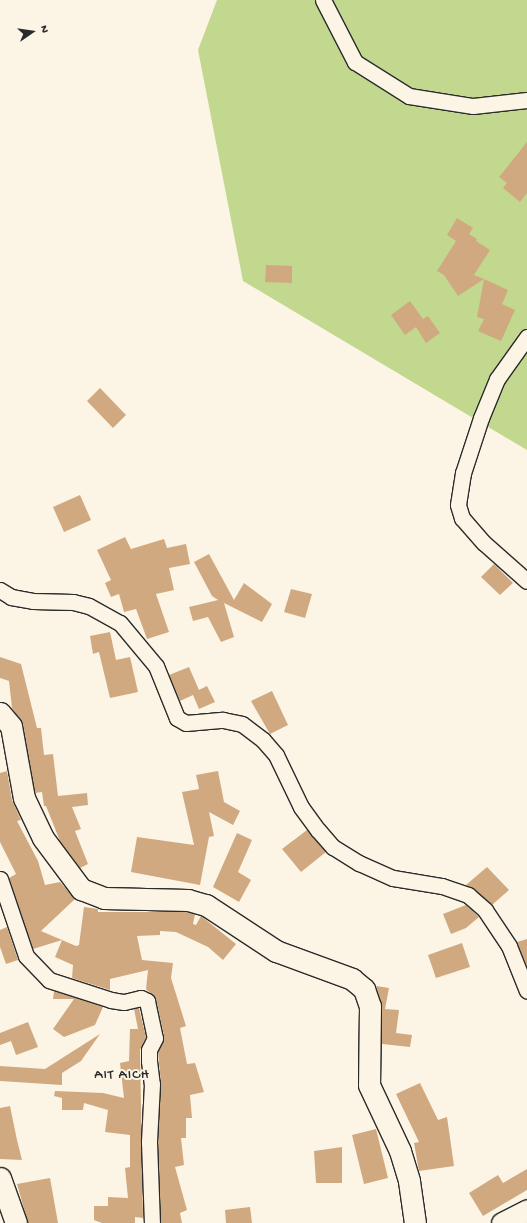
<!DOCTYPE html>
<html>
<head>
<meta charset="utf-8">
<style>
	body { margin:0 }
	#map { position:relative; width:527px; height:1223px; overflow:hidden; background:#fcf5e5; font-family:"Gochi Hand",sans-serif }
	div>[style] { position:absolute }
	.green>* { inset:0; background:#c1d88e }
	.building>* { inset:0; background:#d0a981 }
	.roads { filter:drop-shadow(1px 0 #2b2b2b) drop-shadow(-1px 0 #2b2b2b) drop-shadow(0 1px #2b2b2b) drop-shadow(0 -1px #2b2b2b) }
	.minor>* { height:15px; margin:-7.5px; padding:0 7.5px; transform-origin:7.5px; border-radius:7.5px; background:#fcf5e5 }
	.secondary>* { height:21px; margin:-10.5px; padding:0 10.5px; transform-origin:10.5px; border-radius:10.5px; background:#fcf5e5 }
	span { translate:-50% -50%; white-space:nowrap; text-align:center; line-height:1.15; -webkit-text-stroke:4px #fcf5e5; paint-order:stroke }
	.quarter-label { font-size:14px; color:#2b2b2b; letter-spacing:1px }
	.north { position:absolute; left:12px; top:12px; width:40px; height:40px; -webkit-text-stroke:3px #fcf5e5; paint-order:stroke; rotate:77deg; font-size:11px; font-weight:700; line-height:16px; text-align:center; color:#2b2b2b }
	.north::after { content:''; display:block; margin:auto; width:14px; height:18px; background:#2b2b2b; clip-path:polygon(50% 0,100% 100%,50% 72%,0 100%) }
</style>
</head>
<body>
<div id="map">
	<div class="green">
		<i style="clip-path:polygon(217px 0,527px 0,527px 450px,243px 281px,198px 50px)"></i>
	</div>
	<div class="building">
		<i style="clip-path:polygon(527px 142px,527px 193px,520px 202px,503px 188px,507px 183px,499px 177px)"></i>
		<i style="clip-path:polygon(457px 218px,473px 228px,469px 234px,477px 239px,476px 241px,490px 250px,474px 275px,484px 279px,458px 296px,444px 275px,437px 271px,456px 241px,447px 235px)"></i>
		<i style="clip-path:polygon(266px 265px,292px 266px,292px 283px,265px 282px)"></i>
		<i style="clip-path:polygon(484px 279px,508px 290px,502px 304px,515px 310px,501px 341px,478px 331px,484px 319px,477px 317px)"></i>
		<i style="clip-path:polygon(410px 301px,423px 319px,428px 316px,440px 333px,426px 343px,416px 327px,405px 335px,391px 315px)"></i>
		<i style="clip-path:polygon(100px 388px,126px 415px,113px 428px,87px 401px)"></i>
		<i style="clip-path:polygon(80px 495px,91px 520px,64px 532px,53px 507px)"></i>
		<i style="clip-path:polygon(125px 537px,131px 549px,164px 539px,167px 548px,186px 544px,190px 564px,169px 568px,174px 590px,156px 594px,169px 632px,147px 639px,136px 609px,124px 612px,119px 594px,111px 597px,105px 583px,111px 580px,97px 550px)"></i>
		<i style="clip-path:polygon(209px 554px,234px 600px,244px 583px,272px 604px,262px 622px,224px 603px,234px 637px,221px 642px,208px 617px,193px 621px,189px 607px,218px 600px,212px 596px,194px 562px)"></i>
		<i style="clip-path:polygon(494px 564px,513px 583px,500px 595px,481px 577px)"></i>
		<i style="clip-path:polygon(291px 589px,312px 594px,305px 618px,284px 612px)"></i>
		<i style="clip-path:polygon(110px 632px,116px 660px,130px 657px,138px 692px,110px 698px,99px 652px,93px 654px,90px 636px)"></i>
		<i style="clip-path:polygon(0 657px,21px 664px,37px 728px,41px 728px,44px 755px,53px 754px,58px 796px,87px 793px,88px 805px,72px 807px,81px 829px,75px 831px,88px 864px,80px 868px,60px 841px,46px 806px,44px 806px,42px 792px,35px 793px,23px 724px,12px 708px,9px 681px,0 678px)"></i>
		<i style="clip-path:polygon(189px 667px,199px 690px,207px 686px,215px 702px,199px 709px,193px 695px,180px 701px,169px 675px)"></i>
		<i style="clip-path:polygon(272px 691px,288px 725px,270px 734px,251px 701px)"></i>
		<i style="clip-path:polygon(7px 771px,12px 800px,21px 820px,17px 821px,38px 861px,45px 885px,60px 882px,75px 899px,41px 931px,76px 946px,79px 945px,84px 907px,98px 909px,98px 912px,186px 912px,195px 914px,193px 924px,196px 925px,201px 916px,236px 944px,223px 960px,208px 947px,176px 932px,160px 931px,160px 935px,137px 936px,142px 960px,173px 963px,171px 978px,186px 1026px,180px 1028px,187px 1064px,195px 1063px,204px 1092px,190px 1095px,192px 1118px,186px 1118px,186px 1138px,181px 1138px,184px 1165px,175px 1167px,187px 1210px,180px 1213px,182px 1223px,161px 1223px,158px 1142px,161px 1084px,158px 1052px,164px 1036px,156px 999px,146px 989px,148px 970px,110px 979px,110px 990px,72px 978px,73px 965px,55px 957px,62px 940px,33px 949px,9px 878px,16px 874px,0 842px,0 773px)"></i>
		<i style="clip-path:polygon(218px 771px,224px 802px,240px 811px,233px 825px,209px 812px,214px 836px,209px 837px,200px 885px,131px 872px,137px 837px,194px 845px,182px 792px,199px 789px,196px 775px)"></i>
		<i style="clip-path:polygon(307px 830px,326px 852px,301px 872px,282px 849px)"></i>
		<i style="clip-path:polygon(237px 833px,252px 840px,238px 872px,251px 880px,239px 902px,213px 887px)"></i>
		<i style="clip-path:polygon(487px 867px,509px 890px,492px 905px,466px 885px)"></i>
		<i style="clip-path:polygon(466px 905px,479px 917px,466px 928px,451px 934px,443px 914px)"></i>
		<i style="clip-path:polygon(7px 927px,18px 960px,6px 964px,0 947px,0 930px)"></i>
		<i style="clip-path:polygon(527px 939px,527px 967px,517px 942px)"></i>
		<i style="clip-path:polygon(462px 943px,470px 967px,436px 978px,428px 955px)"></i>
		<i style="clip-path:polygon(376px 986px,389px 988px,385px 1009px,399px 1010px,396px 1033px,412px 1035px,410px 1047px,382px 1044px,382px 1006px)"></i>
		<i style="clip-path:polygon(54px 991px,103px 1007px,95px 1025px,64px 1037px,53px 1029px,74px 999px,53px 999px)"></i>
		<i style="clip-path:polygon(139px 1008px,146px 1037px,140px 1050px,143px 1218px,135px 1217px,135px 1223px,102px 1223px,94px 1220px,94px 1206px,108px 1206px,108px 1197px,128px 1198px,125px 1168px,130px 1167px,130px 1135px,105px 1132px,108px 1110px,84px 1103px,83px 1110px,62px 1110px,62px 1098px,54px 1096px,55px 1091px,103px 1093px,124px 1098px,120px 1063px,129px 1061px,130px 1029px,138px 1029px,134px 1009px)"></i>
		<i style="clip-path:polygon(28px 1022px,38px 1047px,16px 1055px,11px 1041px,0 1045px,0 1033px)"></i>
		<i style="clip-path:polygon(100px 1034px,81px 1061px,62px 1073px,62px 1085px,0 1081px,0 1066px,45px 1069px)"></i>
		<i style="clip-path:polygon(420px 1083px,438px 1120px,447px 1117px,454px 1166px,419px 1171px,414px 1143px,419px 1142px,396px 1094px)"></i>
		<i style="clip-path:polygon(10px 1106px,17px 1140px,22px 1160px,0 1159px,0 1108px)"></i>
		<i style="clip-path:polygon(376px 1129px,388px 1178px,364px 1184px,352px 1135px)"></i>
		<i style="clip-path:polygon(342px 1147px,342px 1183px,316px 1183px,314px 1151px)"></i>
		<i style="clip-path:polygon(527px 1169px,527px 1190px,483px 1216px,469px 1193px,498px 1175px,503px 1183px)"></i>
		<i style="clip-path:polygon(50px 1178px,58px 1223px,28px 1223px,17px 1184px)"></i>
		<i style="clip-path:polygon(250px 1207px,252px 1223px,226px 1223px,225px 1210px)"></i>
	</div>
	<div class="roads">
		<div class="minor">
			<i style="left:323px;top:0;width:70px;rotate:62.7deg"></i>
			<i style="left:355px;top:62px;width:64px;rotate:32.2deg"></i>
			<i style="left:409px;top:96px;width:65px;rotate:8.9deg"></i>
			<i style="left:473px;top:106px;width:54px;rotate:-6.3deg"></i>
			<i style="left:527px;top:337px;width:52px;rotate:125.5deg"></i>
			<i style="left:497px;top:379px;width:42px;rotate:112.3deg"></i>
			<i style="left:481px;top:418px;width:58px;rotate:108.1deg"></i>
			<i style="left:463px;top:473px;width:32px;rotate:99deg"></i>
			<i style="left:458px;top:505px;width:14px;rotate:73deg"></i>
			<i style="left:462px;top:518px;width:33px;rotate:49deg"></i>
			<i style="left:484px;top:543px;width:57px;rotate:41.5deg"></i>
			<i style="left:0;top:590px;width:13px;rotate:32deg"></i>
			<i style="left:11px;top:597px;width:22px;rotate:10deg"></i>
			<i style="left:33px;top:601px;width:40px;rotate:1.4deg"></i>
			<i style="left:73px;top:602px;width:16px;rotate:14deg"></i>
			<i style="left:89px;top:606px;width:35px;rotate:29deg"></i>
			<i style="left:120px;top:623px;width:56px;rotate:50.1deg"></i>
			<i style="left:156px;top:666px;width:56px;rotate:68deg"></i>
			<i style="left:177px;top:718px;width:10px;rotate:29deg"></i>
			<i style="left:186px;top:723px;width:37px;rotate:-5deg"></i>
			<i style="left:223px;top:720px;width:19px;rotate:12deg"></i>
			<i style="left:242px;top:724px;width:26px;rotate:37deg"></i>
			<i style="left:263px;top:740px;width:20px;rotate:49deg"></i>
			<i style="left:276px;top:755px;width:58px;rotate:64.3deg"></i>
			<i style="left:301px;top:807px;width:29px;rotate:54deg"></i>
			<i style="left:318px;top:830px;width:23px;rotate:49deg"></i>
			<i style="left:333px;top:847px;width:31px;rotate:32deg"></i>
			<i style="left:359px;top:863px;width:37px;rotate:24deg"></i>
			<i style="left:393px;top:878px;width:50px;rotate:9.3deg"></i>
			<i style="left:442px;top:886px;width:28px;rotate:19deg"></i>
			<i style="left:468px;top:895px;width:23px;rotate:41deg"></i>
			<i style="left:485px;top:910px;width:43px;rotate:56.3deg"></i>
			<i style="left:509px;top:946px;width:48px;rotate:68.2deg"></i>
			<i style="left:0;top:879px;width:81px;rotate:71.3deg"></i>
			<i style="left:26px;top:956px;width:33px;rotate:46deg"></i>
			<i style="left:49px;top:980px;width:65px;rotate:17.9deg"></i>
			<i style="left:111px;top:1000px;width:13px;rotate:9deg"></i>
			<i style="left:124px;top:1002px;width:17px;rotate:-13deg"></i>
			<i style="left:141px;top:998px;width:7px;rotate:27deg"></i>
			<i style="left:147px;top:1001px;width:38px;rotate:78deg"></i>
			<i style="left:155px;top:1038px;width:13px;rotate:117deg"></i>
			<i style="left:149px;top:1050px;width:11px;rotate:90deg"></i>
			<i style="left:149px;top:1061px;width:23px;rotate:83deg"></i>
			<i style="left:152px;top:1084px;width:58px;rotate:93deg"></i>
			<i style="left:149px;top:1142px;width:81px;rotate:87.9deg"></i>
		</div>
		<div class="secondary">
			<i style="left:0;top:713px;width:17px;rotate:50deg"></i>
			<i style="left:11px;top:726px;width:73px;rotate:79.8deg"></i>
			<i style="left:24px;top:798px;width:44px;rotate:64.6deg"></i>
			<i style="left:43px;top:838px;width:64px;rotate:53.3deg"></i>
			<i style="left:81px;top:889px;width:25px;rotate:21deg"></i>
			<i style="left:104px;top:898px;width:84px;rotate:1.4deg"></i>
			<i style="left:188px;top:900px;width:19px;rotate:16deg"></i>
			<i style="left:206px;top:905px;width:84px;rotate:33.3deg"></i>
			<i style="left:276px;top:951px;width:81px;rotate:20.2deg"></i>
			<i style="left:352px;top:979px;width:16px;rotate:40deg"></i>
			<i style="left:364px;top:989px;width:18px;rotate:71deg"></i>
			<i style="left:370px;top:1006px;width:79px;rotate:90.7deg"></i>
			<i style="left:369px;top:1085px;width:73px;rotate:64.8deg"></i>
			<i style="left:400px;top:1151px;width:31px;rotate:73deg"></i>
			<i style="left:409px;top:1181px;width:42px;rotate:81.9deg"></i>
			<i style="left:0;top:1178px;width:48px;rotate:70.4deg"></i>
			<i style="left:502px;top:1223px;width:28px;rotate:-27deg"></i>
		</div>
	</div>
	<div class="quarter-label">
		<span style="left:122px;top:1076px">AIT AICH</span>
	</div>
	<div class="north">N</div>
</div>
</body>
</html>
